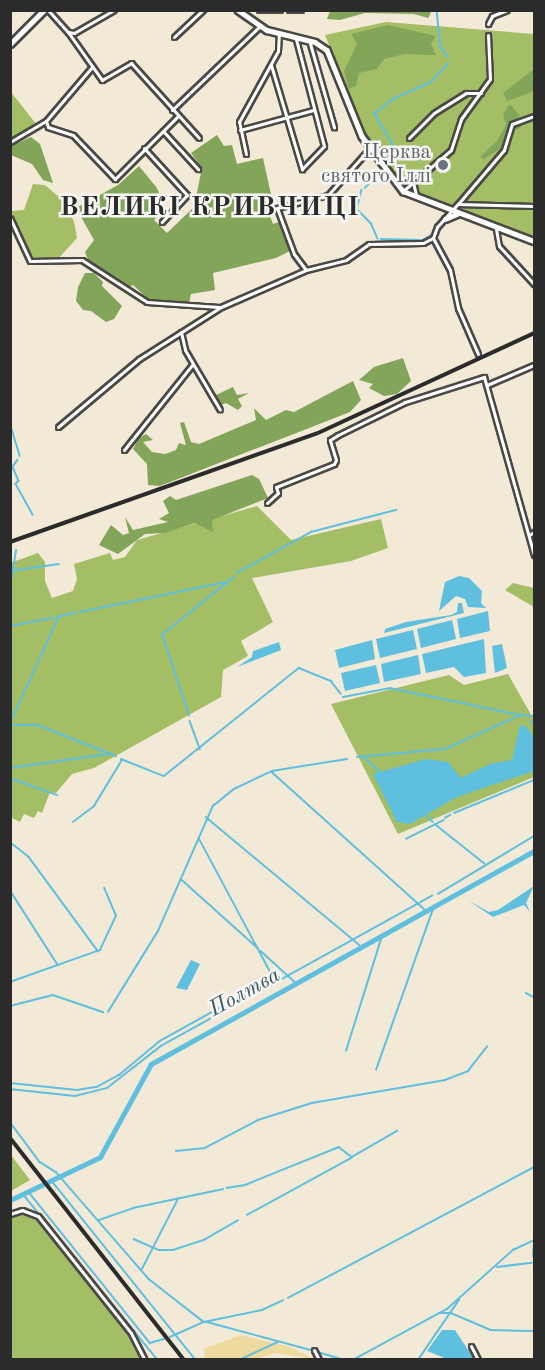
<!DOCTYPE html>
<html>
<head>
<meta charset="utf-8">
<style>
	body { margin:0 }
	#map { position:relative; width:545px; height:1370px; overflow:hidden; background:#f3e9d7; font-family:"Old Standard TT",serif }
	div>[style] { position:absolute }
	.green>* { inset:0; background:#a3be64 }
	.forest>* { inset:0; background:#82a55a }
	.sand>* { inset:0; background:#eeda9e }
	.water>* { inset:0; background:#5fbfde }
	.stream>* { height:1.5px; margin:-0.75px; padding:0 0.75px; transform-origin:0.75px; border-radius:0.75px; background:#5fbfde }
	.river>* { height:5px; margin:-2.5px; padding:0 2.5px; transform-origin:2.5px; border-radius:2.5px; background:#5fbfde }
	.minor-tunnel>* { height:3px; margin-top:-1.5px; transform-origin:0; background:repeating-linear-gradient(90deg,#cbc3b5 0 3px,transparent 0 4.5px) }
	.roads { filter:drop-shadow(2px 0 #494845) drop-shadow(-2px 0 #494845) drop-shadow(0 2px #494845) drop-shadow(0 -2px #494845) }
	.minor>* { height:3px; margin:-1.5px; padding:0 1.5px; transform-origin:1.5px; border-radius:1.5px; background:#fff }
	.major>* { height:4.5px; margin:-2.25px; padding:0 2.25px; transform-origin:2.25px; border-radius:2.25px; background:#fff }
	.rail>* { height:4px; margin-top:-2px; transform-origin:0; background:repeating-linear-gradient(90deg,#f6f6f2 0 4.5px,#2b2b2b 0 9px); box-sizing:border-box; border-block:2px solid #2b2b2b }
	.dots>* { width:16px; height:16px; translate:-50% -50%; box-sizing:border-box; border:3px solid #f6f6f2; border-radius:50% }
	span { translate:-50% -50%; white-space:nowrap; text-align:center; line-height:1.15; -webkit-text-stroke:5px #f6f6f2; paint-order:stroke }
	.worship-label { font-size:21px; color:#5b616d }
	.right { translate:-100% -50%; text-align:right }
	.water-label { font-size:22px; color:#3b5761; font-style:italic }
	.district-label { font-size:27px; color:#2b2b2b; font-weight:700; letter-spacing:1.5px }
	.frame { position:absolute; inset:0; border:12px solid #2b2b2b; pointer-events:none }
</style>
</head>
<body>
<div id="map">
	<div class="green">
		<i style="clip-path:polygon(386px 22px,534px 34px,534px 239px,410px 193px,369px 144px,325px 35px)"></i>
		<i style="clip-path:polygon(11px 92px,36px 124px,11px 139px,10px 139px)"></i>
		<i style="clip-path:polygon(33px 184px,45px 185px,66px 203px,74px 222px,77px 238px,57px 260px,33px 259px,11px 211px,24px 210px)"></i>
		<i style="clip-path:polygon(257px 506px,291px 540px,381px 519px,388px 548px,351px 561px,252px 578px,273px 622px,241px 641px,248px 656px,223px 670px,221px 697px,94px 768px,72px 774px,56px 793px,50px 792px,42px 813px,38px 811px,34px 818px,24px 814px,20px 822px,10px 817px,10px 563px,38px 553px,45px 562px,45px 581px,52px 598px,73px 591px,77px 579px,74px 564px,110px 553px,113px 560px,125px 557px,137px 540px)"></i>
		<i style="clip-path:polygon(513px 583px,534px 588px,534px 607px,505px 590px)"></i>
		<i style="clip-path:polygon(508px 674px,534px 720px,534px 777px,398px 834px,331px 704px,449px 675px,464px 685px)"></i>
		<i style="clip-path:polygon(10px 1154px,30px 1180px,11px 1191px,10px 1191px)"></i>
		<i style="clip-path:polygon(17px 1214px,27px 1214px,39px 1222px,130px 1336px,142px 1359px,11px 1359px,10px 1217px)"></i>
	</div>
	<div class="forest">
		<i style="clip-path:polygon(330px 11px,429px 10px,431px 13px,428px 18px,414px 14px,365px 13px,340px 20px,327px 19px)"></i>
		<i style="clip-path:polygon(388px 25px,436px 36px,431px 44px,436px 55px,404px 54px,384px 59px,377px 69px,359px 73px,356px 86px,349px 89px,344px 71px,357px 44px,351px 34px)"></i>
		<i style="clip-path:polygon(534px 69px,534px 91px,507px 101px,503px 93px)"></i>
		<i style="clip-path:polygon(510px 104px,519px 115px,521px 128px,514px 130px,507px 149px,501px 148px,484px 159px,480px 157px,497px 141px,506px 125px,503px 114px)"></i>
		<i style="clip-path:polygon(217px 135px,224px 146px,232px 145px,237px 164px,263px 158px,274px 208px,268px 211px,273px 224px,279px 222px,292px 250px,276px 258px,213px 273px,215px 290px,191px 294px,189px 304px,148px 299px,133px 285px,127px 288px,89px 262px,85px 252px,94px 240px,76px 208px,118px 185px,139px 166px,157px 188px,165px 208px,154px 220px,167px 233px,194px 207px,202px 168px,191px 153px)"></i>
		<i style="clip-path:polygon(31px 137px,40px 144px,53px 183px,43px 180px,32px 164px,11px 155px,11px 146px)"></i>
		<i style="clip-path:polygon(85px 273px,94px 273px,103px 282px,102px 286px,122px 306px,114px 319px,106px 322px,91px 311px,83px 310px,76px 301px,78px 287px)"></i>
		<i style="clip-path:polygon(403px 358px,411px 381px,397px 394px,384px 396px,369px 388px,373px 384px,359px 380px,374px 367px)"></i>
		<i style="clip-path:polygon(353px 381px,361px 400px,350px 412px,160px 486px,148px 485px,147px 464px,133px 449px,139px 438px,146px 434px,153px 440px,143px 442px,152px 452px,165px 454px,176px 450px,179px 443px,186px 445px,180px 423px,184px 422px,191px 442px,199px 444px,256px 420px,254px 408px,266px 420px,286px 410px,294px 412px)"></i>
		<i style="clip-path:polygon(233px 387px,237px 395px,249px 393px,238px 399px,242px 406px,238px 410px,226px 403px,221px 405px,216px 395px)"></i>
		<i style="clip-path:polygon(252px 475px,259px 479px,268px 498px,212px 520px,213px 532px,195px 523px,165px 533px,145px 534px,118px 554px,99px 545px,111px 525px,123px 535px,129px 533px,125px 517px,133px 530px,168px 522px,159px 519px,169px 513px,163px 501px,170px 496px,176px 500px)"></i>
	</div>
	<div class="sand">
		<i style="clip-path:polygon(240px 1335px,290px 1347px,314px 1359px,275px 1353px,257px 1359px,205px 1359px,204px 1349px)"></i>
	</div>
	<div class="water">
		<i style="clip-path:polygon(459px 576px,469px 578px,482px 591px,481px 603px,486px 608px,468px 607px,465px 599px,456px 596px,439px 611px,445px 582px)"></i>
		<i style="clip-path:polygon(458px 603px,462px 603px,464px 613px,384px 633px,385px 629px,406px 622px,451px 615px,457px 612px)"></i>
		<i style="clip-path:polygon(488px 611px,490px 631px,460px 638px,457px 619px)"></i>
		<i style="clip-path:polygon(452px 620px,456px 639px,421px 648px,417px 629px)"></i>
		<i style="clip-path:polygon(413px 630px,417px 649px,380px 658px,376px 639px)"></i>
		<i style="clip-path:polygon(484px 639px,486px 673px,464px 677px,454px 667px,426px 673px,422px 654px)"></i>
		<i style="clip-path:polygon(372px 640px,375px 659px,339px 668px,335px 650px)"></i>
		<i style="clip-path:polygon(279px 642px,281px 650px,237px 667px,252px 657px,253px 651px)"></i>
		<i style="clip-path:polygon(502px 644px,507px 668px,495px 673px,492px 646px)"></i>
		<i style="clip-path:polygon(418px 655px,421px 674px,384px 682px,381px 664px)"></i>
		<i style="clip-path:polygon(376px 665px,380px 683px,345px 691px,341px 673px)"></i>
		<i style="clip-path:polygon(520px 725px,527px 727px,533px 736px,534px 771px,457px 797px,410px 824px,397px 822px,373px 774px,426px 759px,448px 762px,461px 778px,490px 764px,512px 760px)"></i>
		<i style="clip-path:polygon(534px 886px,526px 903px,530px 912px,524px 905px,493px 917px,469px 901px,489px 912px,498px 910px)"></i>
		<i style="clip-path:polygon(191px 960px,200px 964px,187px 990px,176px 988px)"></i>
		<i style="clip-path:polygon(442px 1330px,455px 1330px,474px 1359px,447px 1359px,427px 1351px)"></i>
	</div>
	<div class="stream">
		<i style="left:437px;top:10px;width:37px;rotate:84deg"></i>
		<i style="left:441px;top:47px;width:12px;rotate:55deg"></i>
		<i style="left:386px;top:165px;width:20px;rotate:-66deg"></i>
		<i style="left:394px;top:147px;width:39px;rotate:-121deg"></i>
		<i style="left:374px;top:114px;width:22px;rotate:-39deg"></i>
		<i style="left:391px;top:100px;width:44px;rotate:-24.2deg"></i>
		<i style="left:431px;top:82px;width:25px;rotate:-47deg"></i>
		<i style="left:365px;top:188px;width:23px;rotate:-47deg"></i>
		<i style="left:362px;top:190px;width:20px;rotate:105deg"></i>
		<i style="left:357px;top:209px;width:20px;rotate:45deg"></i>
		<i style="left:371px;top:223px;width:17px;rotate:66deg"></i>
		<i style="left:381px;top:239px;width:40px;rotate:1.4deg"></i>
		<i style="left:423px;top:240px;width:12px;rotate:-31deg"></i>
		<i style="left:11px;top:426px;width:31px;rotate:73deg"></i>
		<i style="left:18px;top:460px;width:9px;rotate:126deg"></i>
		<i style="left:13px;top:467px;width:15px;rotate:67deg"></i>
		<i style="left:19px;top:481px;width:4px;rotate:135deg"></i>
		<i style="left:16px;top:484px;width:35px;rotate:61deg"></i>
		<i style="left:10px;top:571px;width:49px;rotate:-8.1deg"></i>
		<i style="left:237px;top:573px;width:85px;rotate:-29deg"></i>
		<i style="left:311px;top:532px;width:88px;rotate:-14.5deg"></i>
		<i style="left:11px;top:582px;width:32px;rotate:-81deg"></i>
		<i style="left:80px;top:612px;width:149px;rotate:-11.6deg"></i>
		<i style="left:57px;top:617px;width:18px;rotate:-13deg"></i>
		<i style="left:10px;top:626px;width:44px;rotate:-10.5deg"></i>
		<i style="left:343px;top:697px;width:48px;rotate:-10.8deg"></i>
		<i style="left:390px;top:688px;width:133px;rotate:11.7deg"></i>
		<i style="left:189px;top:716px;width:85px;rotate:-108.4deg"></i>
		<i style="left:162px;top:635px;width:92px;rotate:-38.9deg"></i>
		<i style="left:12px;top:719px;width:113px;rotate:-65.5deg"></i>
		<i style="left:190px;top:721px;width:30px;rotate:70deg"></i>
		<i style="left:530px;top:723px;width:5px;rotate:-37deg"></i>
		<i style="left:10px;top:725px;width:28px"></i>
		<i style="left:38px;top:725px;width:84px;rotate:21.7deg"></i>
		<i style="left:357px;top:757px;width:88px;rotate:-5.2deg"></i>
		<i style="left:445px;top:749px;width:83px;rotate:-24.1deg"></i>
		<i style="left:521px;top:715px;width:13px;rotate:4deg"></i>
		<i style="left:364px;top:757px;width:22px;rotate:43deg"></i>
		<i style="left:121px;top:759px;width:46px;rotate:21.6deg"></i>
		<i style="left:164px;top:776px;width:173px;rotate:-38.7deg"></i>
		<i style="left:299px;top:668px;width:35px;rotate:22deg"></i>
		<i style="left:331px;top:681px;width:16px;rotate:52deg"></i>
		<i style="left:10px;top:768px;width:99px;rotate:-8.1deg"></i>
		<i style="left:272px;top:772px;width:206px;rotate:42deg"></i>
		<i style="left:10px;top:778px;width:50px;rotate:19.9deg"></i>
		<i style="left:454px;top:813px;width:87px;rotate:-22.4deg"></i>
		<i style="left:425px;top:814px;width:11px;rotate:45deg"></i>
		<i style="left:206px;top:817px;width:203px;rotate:39.8deg"></i>
		<i style="left:445px;top:818px;width:6px;rotate:-31deg"></i>
		<i style="left:73px;top:822px;width:26px;rotate:-37deg"></i>
		<i style="left:94px;top:806px;width:54px;rotate:-58.7deg"></i>
		<i style="left:435px;top:824px;width:63px;rotate:38.5deg"></i>
		<i style="left:199px;top:838px;width:163px;rotate:61.9deg"></i>
		<i style="left:406px;top:839px;width:42px;rotate:-26.6deg"></i>
		<i style="left:10px;top:842px;width:24px;rotate:38deg"></i>
		<i style="left:29px;top:857px;width:117px;rotate:53.7deg"></i>
		<i style="left:181px;top:879px;width:103px;rotate:41.9deg"></i>
		<i style="left:10px;top:890px;width:89px;rotate:57.4deg"></i>
		<i style="left:438px;top:894px;width:112px;rotate:-31.1deg"></i>
		<i style="left:261px;top:951px;width:47px;rotate:42.4deg"></i>
		<i style="left:10px;top:982px;width:96px;rotate:-19.6deg"></i>
		<i style="left:100px;top:950px;width:38px;rotate:-65deg"></i>
		<i style="left:116px;top:916px;width:30px;rotate:-113deg"></i>
		<i style="left:526px;top:993px;width:9px;rotate:27deg"></i>
		<i style="left:10px;top:1006px;width:44px;rotate:-14.3deg"></i>
		<i style="left:53px;top:995px;width:53px;rotate:18.8deg"></i>
		<i style="left:108px;top:1012px;width:95px;rotate:-58.3deg"></i>
		<i style="left:158px;top:931px;width:137px;rotate:-66.3deg"></i>
		<i style="left:213px;top:806px;width:27px;rotate:-39deg"></i>
		<i style="left:234px;top:789px;width:42px;rotate:-25.3deg"></i>
		<i style="left:272px;top:771px;width:76px;rotate:-9.1deg"></i>
		<i style="left:346px;top:1051px;width:121px;rotate:-72.6deg"></i>
		<i style="left:376px;top:1070px;width:171px;rotate:-70.5deg"></i>
		<i style="left:10px;top:1083px;width:67px;rotate:6deg"></i>
		<i style="left:77px;top:1090px;width:20px;rotate:-9deg"></i>
		<i style="left:97px;top:1087px;width:25px;rotate:-29deg"></i>
		<i style="left:119px;top:1075px;width:53px;rotate:-39.7deg"></i>
		<i style="left:160px;top:1041px;width:132px;rotate:-29.1deg"></i>
		<i style="left:10px;top:1089px;width:65px;rotate:6.1deg"></i>
		<i style="left:75px;top:1096px;width:33px;rotate:-14deg"></i>
		<i style="left:107px;top:1088px;width:68px;rotate:-37.9deg"></i>
		<i style="left:161px;top:1046px;width:310px;rotate:-29deg"></i>
		<i style="left:10px;top:1122px;width:50px;rotate:53.1deg"></i>
		<i style="left:40px;top:1162px;width:19px;rotate:32deg"></i>
		<i style="left:56px;top:1172px;width:142px;rotate:49deg"></i>
		<i style="left:149px;top:1279px;width:70px;rotate:38deg"></i>
		<i style="left:204px;top:1322px;width:59px;rotate:-11.7deg"></i>
		<i style="left:262px;top:1310px;width:23px;rotate:-25deg"></i>
		<i style="left:176px;top:1151px;width:29px;rotate:-6deg"></i>
		<i style="left:205px;top:1148px;width:60px;rotate:-27.8deg"></i>
		<i style="left:258px;top:1120px;width:57px;rotate:-17.5deg"></i>
		<i style="left:312px;top:1103px;width:135px;rotate:-9.8deg"></i>
		<i style="left:445px;top:1080px;width:25px;rotate:-21deg"></i>
		<i style="left:468px;top:1071px;width:31px;rotate:-52deg"></i>
		<i style="left:52px;top:1181px;width:230px;rotate:51.2deg"></i>
		<i style="left:227px;top:1188px;width:18px;rotate:-9deg"></i>
		<i style="left:245px;top:1185px;width:101px;rotate:-22deg"></i>
		<i style="left:339px;top:1147px;width:16px;rotate:38deg"></i>
		<i style="left:352px;top:1157px;width:52px;rotate:-30deg"></i>
		<i style="left:28px;top:1191px;width:195px;rotate:51.2deg"></i>
		<i style="left:150px;top:1343px;width:15px;rotate:-16deg"></i>
		<i style="left:23px;top:1194px;width:214px;rotate:50.9deg"></i>
		<i style="left:247px;top:1215px;width:119px;rotate:-28.7deg"></i>
		<i style="left:99px;top:1220px;width:36px;rotate:-19deg"></i>
		<i style="left:133px;top:1208px;width:92px;rotate:-11.9deg"></i>
		<i style="left:134px;top:1239px;width:27px;rotate:24deg"></i>
		<i style="left:159px;top:1250px;width:14px"></i>
		<i style="left:173px;top:1250px;width:33px;rotate:-18deg"></i>
		<i style="left:204px;top:1240px;width:39px;rotate:-30deg"></i>
		<i style="left:533px;top:1257px;width:15px;rotate:-86deg"></i>
		<i style="left:497px;top:1267px;width:35px;rotate:-7deg"></i>
		<i style="left:142px;top:1269px;width:79px;rotate:-62.8deg"></i>
		<i style="left:288px;top:1298px;width:279px;rotate:-28deg"></i>
		<i style="left:439px;top:1313px;width:12px"></i>
		<i style="left:451px;top:1313px;width:43px;rotate:23deg"></i>
		<i style="left:491px;top:1330px;width:43px;rotate:1.3deg"></i>
		<i style="left:207px;top:1322px;width:108px;rotate:15.1deg"></i>
		<i style="left:170px;top:1337px;width:36px;rotate:-24deg"></i>
		<i style="left:318px;top:1352px;width:28px;rotate:17deg"></i>
		<i style="left:239px;top:1360px;width:43px;rotate:-24.8deg"></i>
		<i style="left:353px;top:1360px;width:107px;rotate:-28.5deg"></i>
		<i style="left:447px;top:1309px;width:89px;rotate:-41.8deg"></i>
		<i style="left:513px;top:1250px;width:23px;rotate:-25deg"></i>
		<i style="left:418px;top:1360px;width:73px;rotate:-55.7deg"></i>
	</div>
	<div class="river">
		<i style="left:10px;top:1200px;width:100px;rotate:-25.5deg"></i>
		<i style="left:100px;top:1157px;width:106px;rotate:-61.3deg"></i>
		<i style="left:151px;top:1064px;width:438px;rotate:-29.1deg"></i>
	</div>
	<div class="minor-tunnel">
		<i style="left:488px;top:35px;width:11px;rotate:-90deg"></i>
	</div>
	<div class="roads">
		<div class="minor">
			<i style="left:48px;top:10px;width:30px;rotate:48deg"></i>
			<i style="left:68px;top:32px;width:6px;rotate:9deg"></i>
			<i style="left:74px;top:33px;width:46px;rotate:-29.9deg"></i>
			<i style="left:259px;top:10px;width:21px"></i>
			<i style="left:289px;top:10px;width:12px"></i>
			<i style="left:488px;top:24px;width:9px;rotate:-63deg"></i>
			<i style="left:492px;top:16px;width:16px;rotate:-22deg"></i>
			<i style="left:68px;top:32px;width:59px;rotate:54.7deg"></i>
			<i style="left:102px;top:80px;width:34px;rotate:-30deg"></i>
			<i style="left:131px;top:63px;width:101px;rotate:47.8deg"></i>
			<i style="left:174px;top:37px;width:40px;rotate:-43deg"></i>
			<i style="left:309px;top:40px;width:91px;rotate:74deg"></i>
			<i style="left:271px;top:65px;width:109px;rotate:73.4deg"></i>
			<i style="left:302px;top:169px;width:32px;rotate:-46deg"></i>
			<i style="left:324px;top:146px;width:111px;rotate:-104.7deg"></i>
			<i style="left:172px;top:110px;width:120px;rotate:-43.7deg"></i>
			<i style="left:46px;top:121px;width:6px;rotate:72deg"></i>
			<i style="left:48px;top:127px;width:26px;rotate:18deg"></i>
			<i style="left:73px;top:135px;width:61px;rotate:46.3deg"></i>
			<i style="left:115px;top:179px;width:89px;rotate:-45deg"></i>
			<i style="left:240px;top:130px;width:76px;rotate:-15.3deg"></i>
			<i style="left:163px;top:131px;width:52px;rotate:47.4deg"></i>
			<i style="left:409px;top:138px;width:35px;rotate:-45deg"></i>
			<i style="left:434px;top:113px;width:38px;rotate:-32deg"></i>
			<i style="left:466px;top:93px;width:15px"></i>
			<i style="left:10px;top:142px;width:42px;rotate:-30.3deg"></i>
			<i style="left:46px;top:121px;width:71px;rotate:-49.6deg"></i>
			<i style="left:144px;top:148px;width:64px;rotate:47.5deg"></i>
			<i style="left:187px;top:195px;width:37px;rotate:133deg"></i>
			<i style="left:246px;top:154px;width:33px;rotate:-102deg"></i>
			<i style="left:239px;top:122px;width:81px;rotate:-61.2deg"></i>
			<i style="left:278px;top:51px;width:17px;rotate:-87deg"></i>
			<i style="left:413px;top:182px;width:13px;rotate:77deg"></i>
			<i style="left:403px;top:191px;width:63px;rotate:-40.5deg"></i>
			<i style="left:451px;top:150px;width:33px;rotate:-72deg"></i>
			<i style="left:461px;top:119px;width:49px;rotate:-54.1deg"></i>
			<i style="left:490px;top:79px;width:44px;rotate:-92.6deg"></i>
			<i style="left:458px;top:204px;width:71px;rotate:-49.6deg"></i>
			<i style="left:504px;top:150px;width:27px;rotate:-73deg"></i>
			<i style="left:512px;top:124px;width:23px;rotate:-20deg"></i>
			<i style="left:10px;top:218px;width:47px;rotate:65.1deg"></i>
			<i style="left:30px;top:261px;width:52px;rotate:-1.1deg"></i>
			<i style="left:82px;top:260px;width:77px;rotate:32.9deg"></i>
			<i style="left:147px;top:302px;width:72px;rotate:4deg"></i>
			<i style="left:496px;top:229px;width:17px;rotate:80deg"></i>
			<i style="left:499px;top:246px;width:52px;rotate:47.4deg"></i>
			<i style="left:433px;top:238px;width:36px;rotate:62deg"></i>
			<i style="left:450px;top:270px;width:39px;rotate:78deg"></i>
			<i style="left:458px;top:308px;width:50px;rotate:66.5deg"></i>
			<i style="left:433px;top:238px;width:12px;rotate:-70deg"></i>
			<i style="left:437px;top:227px;width:31px;rotate:-48deg"></i>
			<i style="left:458px;top:204px;width:76px;rotate:1.5deg"></i>
			<i style="left:306px;top:270px;width:20px;rotate:-127deg"></i>
			<i style="left:294px;top:254px;width:49px;rotate:-110.3deg"></i>
			<i style="left:277px;top:208px;width:53px;rotate:-14.3deg"></i>
			<i style="left:328px;top:195px;width:63px;rotate:-48.2deg"></i>
			<i style="left:181px;top:332px;width:18px;rotate:77deg"></i>
			<i style="left:185px;top:350px;width:69px;rotate:59.7deg"></i>
			<i style="left:487px;top:385px;width:51px;rotate:-23.1deg"></i>
			<i style="left:58px;top:427px;width:106px;rotate:-40deg"></i>
			<i style="left:139px;top:359px;width:97px;rotate:-32.4deg"></i>
			<i style="left:221px;top:307px;width:93px;rotate:-23.5deg"></i>
			<i style="left:306px;top:270px;width:41px;rotate:-14deg"></i>
			<i style="left:346px;top:260px;width:28px;rotate:-35deg"></i>
			<i style="left:369px;top:244px;width:54px;rotate:-1.1deg"></i>
			<i style="left:423px;top:243px;width:11px;rotate:-27deg"></i>
			<i style="left:124px;top:450px;width:109px;rotate:-51.3deg"></i>
			<i style="left:267px;top:503px;width:15px;rotate:-42deg"></i>
			<i style="left:278px;top:493px;width:6px;rotate:-108deg"></i>
			<i style="left:276px;top:487px;width:62px;rotate:-21.6deg"></i>
			<i style="left:334px;top:464px;width:4px;rotate:-63deg"></i>
			<i style="left:336px;top:460px;width:21px;rotate:-107deg"></i>
			<i style="left:330px;top:440px;width:9px;rotate:-32deg"></i>
			<i style="left:338px;top:435px;width:75px;rotate:-26.2deg"></i>
			<i style="left:405px;top:402px;width:83px;rotate:-17.6deg"></i>
			<i style="left:484px;top:377px;width:185px;rotate:74.3deg"></i>
			<i style="left:529px;top:535px;width:6px;rotate:-31deg"></i>
			<i style="left:10px;top:1214px;width:13px;rotate:-18deg"></i>
			<i style="left:22px;top:1210px;width:17px;rotate:21deg"></i>
			<i style="left:38px;top:1216px;width:149px;rotate:51.5deg"></i>
			<i style="left:131px;top:1333px;width:30px;rotate:63deg"></i>
			<i style="left:471px;top:1346px;width:16px;rotate:63deg"></i>
			<i style="left:314px;top:1350px;width:11px;rotate:63deg"></i>
		</div>
		<div class="major">
			<i style="left:238px;top:10px;width:35px;rotate:35deg"></i>
			<i style="left:267px;top:30px;width:49px;rotate:14deg"></i>
			<i style="left:315px;top:42px;width:14px;rotate:34deg"></i>
			<i style="left:327px;top:50px;width:93px;rotate:67.9deg"></i>
			<i style="left:362px;top:136px;width:69px;rotate:53.3deg"></i>
			<i style="left:403px;top:191px;width:140px;rotate:20.9deg"></i>
			<i style="left:10px;top:44px;width:48px;rotate:-45deg"></i>
			<i style="left:445px;top:219px;width:13px;rotate:-23deg"></i>
		</div>
	</div>
	<div class="rail">
		<i style="left:10px;top:542px;width:327px;rotate:-19.5deg"></i>
		<i style="left:318px;top:433px;width:238px;rotate:-24.8deg"></i>
		<i style="left:10px;top:1138px;width:282px;rotate:51.9deg"></i>
	</div>
	<div class="dots">
		<i style="left:443px;top:165px;background:#6b7280"></i>
	</div>
	<div class="worship-label">
		<span class="right" style="left:431px;top:165px">Церква<br>святого Іллі</span>
	</div>
	<div class="water-label">
		<span style="left:245px;top:993px;rotate:-29deg">Полтва</span>
	</div>
	<div class="district-label">
		<span style="left:210px;top:208px">ВЕЛИКІ КРИВЧИЦІ</span>
	</div>
	<div class="frame"></div>
</div>
</body>
</html>
